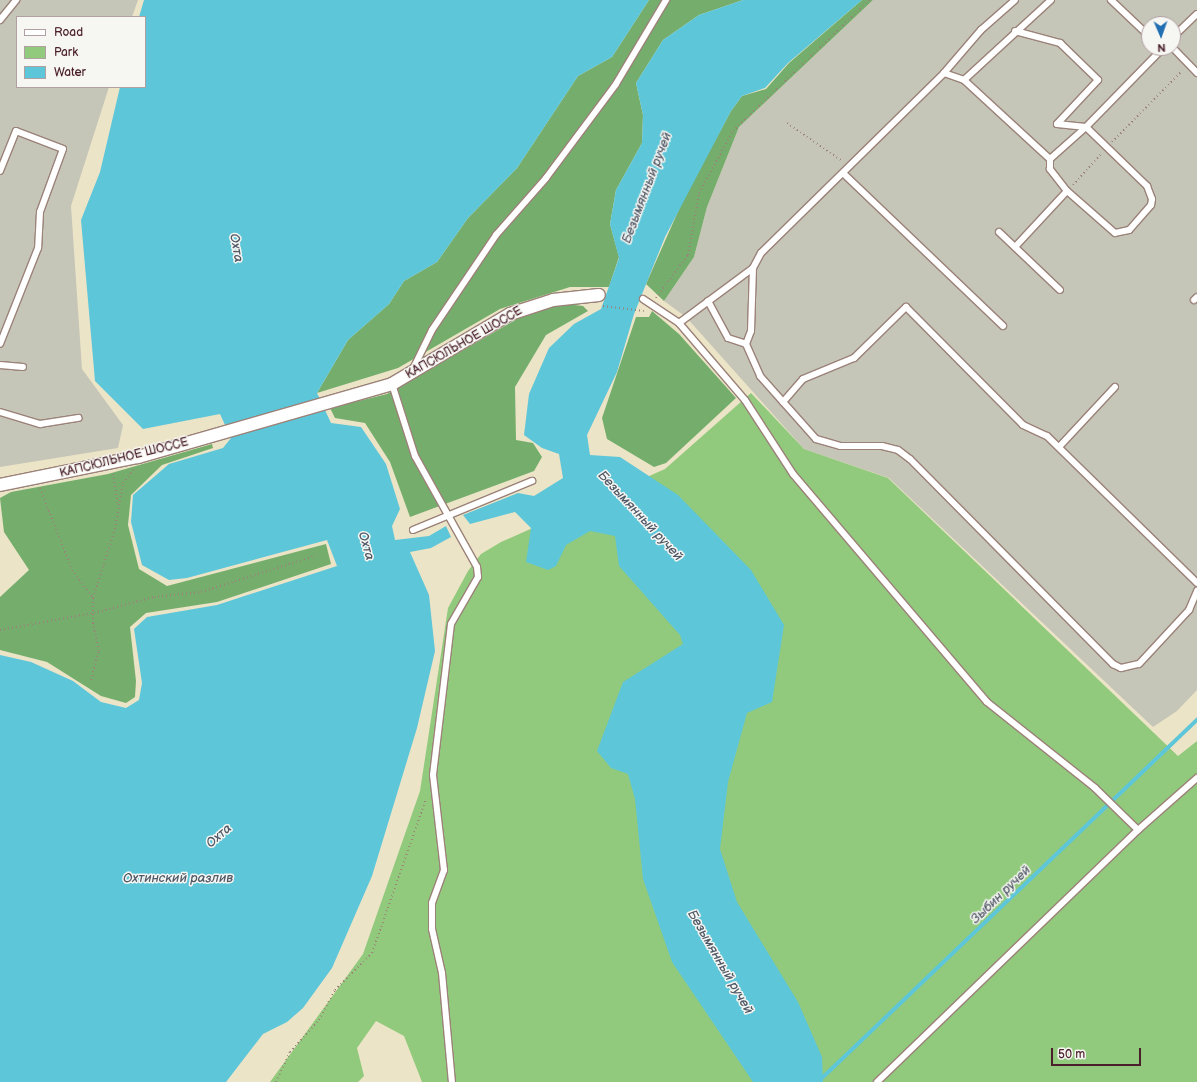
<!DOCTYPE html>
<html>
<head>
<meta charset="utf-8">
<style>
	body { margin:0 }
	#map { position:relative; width:1197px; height:1082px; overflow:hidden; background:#ece4c7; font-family:"Balsamiq Sans",sans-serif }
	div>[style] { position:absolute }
	.industrial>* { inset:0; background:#c5c5b8 }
	.green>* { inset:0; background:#92ca7d }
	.forest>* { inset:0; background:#75ae6c }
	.water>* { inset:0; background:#5dc6d9 }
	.stream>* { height:3.5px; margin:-1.75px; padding:0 1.75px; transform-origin:1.75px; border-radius:1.75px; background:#5dc6d9 }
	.path>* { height:2px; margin-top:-1px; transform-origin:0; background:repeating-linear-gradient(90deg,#9b8279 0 1px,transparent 0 4px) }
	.roads { filter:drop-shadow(1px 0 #9b8279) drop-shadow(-1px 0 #9b8279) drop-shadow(0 1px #9b8279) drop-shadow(0 -1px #9b8279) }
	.lane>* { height:6px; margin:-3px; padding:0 3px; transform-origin:3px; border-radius:3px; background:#fff }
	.street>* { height:12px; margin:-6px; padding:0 6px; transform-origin:6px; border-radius:6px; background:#fff }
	span { translate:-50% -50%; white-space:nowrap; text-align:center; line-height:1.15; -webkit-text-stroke:3px #f6f6f2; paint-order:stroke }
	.street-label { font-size:12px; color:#4a1f2b }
	.water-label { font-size:13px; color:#515968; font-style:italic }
	.legend { position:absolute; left:16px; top:16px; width:130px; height:72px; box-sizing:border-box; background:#f6f6f2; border:1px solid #b1a0a2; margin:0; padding:5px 7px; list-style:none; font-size:12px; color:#4a1f2b }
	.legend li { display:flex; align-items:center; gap:8px; height:20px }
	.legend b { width:20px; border:1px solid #b1a0a2 }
	.north { position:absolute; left:1141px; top:16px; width:40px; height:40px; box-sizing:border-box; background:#f6f6f2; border:1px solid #b1a0a2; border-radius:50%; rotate:178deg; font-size:11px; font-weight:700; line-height:16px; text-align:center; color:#4a1f2b }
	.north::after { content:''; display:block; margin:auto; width:14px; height:18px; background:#1f6fb2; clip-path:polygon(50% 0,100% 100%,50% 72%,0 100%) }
	.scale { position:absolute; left:1051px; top:1048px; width:90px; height:18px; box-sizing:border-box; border:2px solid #4a1f2b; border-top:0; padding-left:5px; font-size:12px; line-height:14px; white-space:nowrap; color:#4a1f2b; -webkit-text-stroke:3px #f6f6f2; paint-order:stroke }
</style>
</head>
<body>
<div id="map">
	<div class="industrial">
		<i style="clip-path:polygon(0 0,138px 0,132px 17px,17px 17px,17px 87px,109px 87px,71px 206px,82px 369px,123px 425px,118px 448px,0 467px)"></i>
		<i style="clip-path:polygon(evenodd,873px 0,1197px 0,1197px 690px,1177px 711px,1153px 727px,889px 478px,804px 449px,686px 317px,664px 301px,694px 257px,707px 207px,739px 127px,873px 0,1149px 24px,1173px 24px,1173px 48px,1149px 48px,1149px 24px)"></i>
	</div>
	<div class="green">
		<i style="clip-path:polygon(751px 393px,804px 449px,888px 478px,1178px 756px,1197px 741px,1197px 1082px,422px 1082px,404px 1036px,376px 1021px,357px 1048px,364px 1076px,358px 1082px,270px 1082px,363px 954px,420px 791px,448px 608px,468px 571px,481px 554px,501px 542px,665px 469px)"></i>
	</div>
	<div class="forest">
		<i style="clip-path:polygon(649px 0,743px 0,699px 15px,663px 40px,636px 83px,643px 115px,642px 143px,616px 190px,610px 224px,619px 257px,609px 287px,570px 287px,500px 309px,398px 368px,317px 393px,348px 340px,389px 304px,404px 281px,437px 262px,468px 218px,517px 168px,578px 76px,612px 57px)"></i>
		<i style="clip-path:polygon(862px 0,873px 0,739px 127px,707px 207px,694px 257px,664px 301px,646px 284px,684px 198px,731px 111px,742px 96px,766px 89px,789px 63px)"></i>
		<i style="clip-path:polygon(567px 304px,583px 306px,588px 311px,546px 335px,515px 387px,516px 440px,533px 443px,542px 457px,534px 471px,410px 517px,390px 462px,365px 423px,335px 418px,330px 408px,387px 394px,529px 312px)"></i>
		<i style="clip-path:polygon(652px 311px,679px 334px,736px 398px,666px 463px,654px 467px,607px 439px,602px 418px,636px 317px,649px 317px)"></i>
		<i style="clip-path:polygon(212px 444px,213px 448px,162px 465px,131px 495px,128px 525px,139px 569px,167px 586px,326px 544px,331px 564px,217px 602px,146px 613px,130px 627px,136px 681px,135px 697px,126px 703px,101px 696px,47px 662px,0 650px,0 597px,29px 570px,4px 532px,0 498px,11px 492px,108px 474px)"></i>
	</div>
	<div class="water">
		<i style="clip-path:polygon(144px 0,649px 0,612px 57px,578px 76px,517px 168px,468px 218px,437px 262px,404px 281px,389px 304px,348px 340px,317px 393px,331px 423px,361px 427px,386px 464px,400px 509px,392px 526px,395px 540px,429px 536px,446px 526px,451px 537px,431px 548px,410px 552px,429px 595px,435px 651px,417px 728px,372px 876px,332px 968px,303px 1008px,287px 1022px,263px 1034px,226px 1082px,0 1082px,0 655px,31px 662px,73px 681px,101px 702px,126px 708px,139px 700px,142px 683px,134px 629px,147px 617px,217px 605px,337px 566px,327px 540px,187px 578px,169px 580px,142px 565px,131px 522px,133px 495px,169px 464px,223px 448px,231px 438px,220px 414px,143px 429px,95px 381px,81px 220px,100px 172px,120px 87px,145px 87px,145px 17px,139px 17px)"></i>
		<i style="clip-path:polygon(743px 0,862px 0,788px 63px,765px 88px,742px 96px,731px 111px,665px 237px,634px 314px,617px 372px,587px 435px,590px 455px,620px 457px,678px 495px,751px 570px,784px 625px,772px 702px,747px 713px,728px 782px,720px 849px,737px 902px,798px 1002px,822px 1057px,823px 1082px,753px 1082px,672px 962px,643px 879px,635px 799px,628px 774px,611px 768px,597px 751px,623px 682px,683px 644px,680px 635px,619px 566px,615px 536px,590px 531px,566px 545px,556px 566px,548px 570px,526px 562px,531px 528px,515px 512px,470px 524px,463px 515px,518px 493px,534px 496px,563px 478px,559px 454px,542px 448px,524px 435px,529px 394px,549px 348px,574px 324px,601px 309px,619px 258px,610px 224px,616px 190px,642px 143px,643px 115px,636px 83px,663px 40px,699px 15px)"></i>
	</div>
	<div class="stream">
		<i style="left:818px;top:1082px;width:524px;rotate:-43.69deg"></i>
	</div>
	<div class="path">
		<i style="left:787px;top:123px;width:67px;rotate:34.6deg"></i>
		<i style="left:1112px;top:142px;width:100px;rotate:-45.4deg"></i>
		<i style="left:1073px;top:185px;width:42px;rotate:-47.9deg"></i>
		<i style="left:656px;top:298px;width:54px;rotate:-53.3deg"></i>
		<i style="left:688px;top:255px;width:63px;rotate:-79.9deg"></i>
		<i style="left:699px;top:193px;width:71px;rotate:-61.3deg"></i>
		<i style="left:733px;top:131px;width:189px;rotate:-43.9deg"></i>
		<i style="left:603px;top:306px;width:41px;rotate:7deg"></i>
		<i style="left:113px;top:474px;width:32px;rotate:81deg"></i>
		<i style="left:40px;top:488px;width:88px;rotate:68.7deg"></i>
		<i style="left:72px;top:570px;width:35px;rotate:53deg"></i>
		<i style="left:0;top:630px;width:96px;rotate:-10.3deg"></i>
		<i style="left:94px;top:613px;width:62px;rotate:-14.9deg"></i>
		<i style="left:154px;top:597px;width:47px;rotate:-6.1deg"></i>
		<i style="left:201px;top:592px;width:120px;rotate:-17.5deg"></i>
		<i style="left:91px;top:680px;width:30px;rotate:-75deg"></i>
		<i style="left:99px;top:651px;width:29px;rotate:-102deg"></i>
		<i style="left:93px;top:623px;width:25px;rotate:-90deg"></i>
		<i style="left:93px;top:598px;width:72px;rotate:-72.3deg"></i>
		<i style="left:115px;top:529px;width:47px;rotate:-80.1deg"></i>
		<i style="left:123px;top:483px;width:18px;rotate:-52deg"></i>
		<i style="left:276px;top:1082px;width:33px;rotate:-65deg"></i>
		<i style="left:290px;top:1052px;width:43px;rotate:-47.8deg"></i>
		<i style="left:319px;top:1020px;width:34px;rotate:-62deg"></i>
		<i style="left:335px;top:990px;width:52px;rotate:-45deg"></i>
		<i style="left:372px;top:953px;width:163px;rotate:-70.7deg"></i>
	</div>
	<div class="roads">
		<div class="lane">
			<i style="left:1111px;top:0;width:52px;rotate:43.5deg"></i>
			<i style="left:0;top:20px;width:26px;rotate:-51deg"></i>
			<i style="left:1015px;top:31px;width:47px;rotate:14.9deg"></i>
			<i style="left:1060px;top:43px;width:53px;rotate:44.2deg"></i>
			<i style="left:1098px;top:80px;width:60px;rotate:133deg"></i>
			<i style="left:1057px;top:124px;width:29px;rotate:6deg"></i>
			<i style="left:1086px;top:127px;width:85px;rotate:44deg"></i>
			<i style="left:1147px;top:186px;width:14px;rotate:69deg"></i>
			<i style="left:1152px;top:199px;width:6px;rotate:99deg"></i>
			<i style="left:1151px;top:205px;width:33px;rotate:131deg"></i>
			<i style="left:1129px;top:230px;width:14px;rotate:168deg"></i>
			<i style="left:1115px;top:233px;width:64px;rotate:-138.8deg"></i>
			<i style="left:1067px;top:191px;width:28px;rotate:-128deg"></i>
			<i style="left:1050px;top:169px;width:10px;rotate:-90deg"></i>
			<i style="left:1173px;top:37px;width:33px;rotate:-44deg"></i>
			<i style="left:1173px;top:48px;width:35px;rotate:46deg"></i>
			<i style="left:944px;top:73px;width:57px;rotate:-49.3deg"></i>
			<i style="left:981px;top:30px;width:45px;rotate:-41.4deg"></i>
			<i style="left:964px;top:80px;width:118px;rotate:-42.6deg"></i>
			<i style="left:0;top:171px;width:43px;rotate:-68.2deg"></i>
			<i style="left:16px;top:131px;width:50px;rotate:21deg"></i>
			<i style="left:63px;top:149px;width:67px;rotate:110.1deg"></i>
			<i style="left:40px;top:212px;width:36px;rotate:93deg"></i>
			<i style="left:38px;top:248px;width:103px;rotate:111.6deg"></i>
			<i style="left:844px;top:174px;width:220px;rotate:43.7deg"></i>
			<i style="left:999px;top:232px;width:84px;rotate:43.6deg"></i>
			<i style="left:1015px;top:247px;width:76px;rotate:-47.1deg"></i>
			<i style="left:643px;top:299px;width:43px;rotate:33.7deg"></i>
			<i style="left:679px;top:323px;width:101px;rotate:49.4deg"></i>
			<i style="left:745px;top:400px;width:88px;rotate:57deg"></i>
			<i style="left:793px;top:474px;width:299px;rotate:49.6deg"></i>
			<i style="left:987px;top:702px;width:138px;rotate:38.5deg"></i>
			<i style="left:1095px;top:788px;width:60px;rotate:44.3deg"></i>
			<i style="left:1194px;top:300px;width:4px;rotate:-45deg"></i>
			<i style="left:708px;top:301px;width:42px;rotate:61.6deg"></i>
			<i style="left:728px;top:338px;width:19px;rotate:18deg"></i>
			<i style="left:746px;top:344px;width:35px;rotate:66deg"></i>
			<i style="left:760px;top:376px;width:84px;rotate:48.4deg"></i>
			<i style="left:816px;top:439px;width:25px;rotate:16deg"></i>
			<i style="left:840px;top:446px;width:42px"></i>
			<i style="left:882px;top:446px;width:16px;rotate:14deg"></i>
			<i style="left:898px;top:450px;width:15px;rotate:37deg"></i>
			<i style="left:910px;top:459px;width:289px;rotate:45.3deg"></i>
			<i style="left:1113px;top:664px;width:9px;rotate:27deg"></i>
			<i style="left:1121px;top:668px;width:18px;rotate:-13deg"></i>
			<i style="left:1139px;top:664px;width:74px;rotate:-47.2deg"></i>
			<i style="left:1189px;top:610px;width:21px;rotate:-67deg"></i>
			<i style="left:679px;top:323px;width:92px;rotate:-36.6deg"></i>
			<i style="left:746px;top:344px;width:14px;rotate:-69deg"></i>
			<i style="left:751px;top:331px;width:63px;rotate:-88.2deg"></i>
			<i style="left:753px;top:268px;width:17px;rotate:-62deg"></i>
			<i style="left:761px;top:253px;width:257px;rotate:-44.5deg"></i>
			<i style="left:944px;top:73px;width:21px;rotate:19deg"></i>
			<i style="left:964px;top:80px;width:117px;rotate:42.6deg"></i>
			<i style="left:1050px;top:159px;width:48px;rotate:-41.6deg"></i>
			<i style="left:1086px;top:127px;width:110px;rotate:-45.7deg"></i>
			<i style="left:0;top:365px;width:23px;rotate:5deg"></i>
			<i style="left:413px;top:369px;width:43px;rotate:-64deg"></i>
			<i style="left:432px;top:330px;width:115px;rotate:-56deg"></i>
			<i style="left:496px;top:235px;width:76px;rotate:-48.7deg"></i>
			<i style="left:546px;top:178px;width:117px;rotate:-53.3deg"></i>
			<i style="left:616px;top:84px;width:98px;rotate:-59.2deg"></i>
			<i style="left:392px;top:384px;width:76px;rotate:72.3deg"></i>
			<i style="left:415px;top:456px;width:127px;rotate:60.8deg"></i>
			<i style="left:477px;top:567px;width:10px;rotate:84deg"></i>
			<i style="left:478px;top:577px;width:54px;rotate:119.9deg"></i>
			<i style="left:451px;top:624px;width:152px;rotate:96.8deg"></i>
			<i style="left:433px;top:775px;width:96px;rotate:83.4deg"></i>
			<i style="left:444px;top:870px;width:35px;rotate:110deg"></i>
			<i style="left:432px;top:903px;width:26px;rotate:90deg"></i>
			<i style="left:432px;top:929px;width:45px;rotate:77.2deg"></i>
			<i style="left:442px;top:973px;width:109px;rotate:84.8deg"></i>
			<i style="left:783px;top:402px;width:30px;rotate:-49deg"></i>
			<i style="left:803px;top:379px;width:55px;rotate:-22.4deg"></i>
			<i style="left:854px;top:358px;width:73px;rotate:-44.4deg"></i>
			<i style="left:906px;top:307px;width:166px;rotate:45.2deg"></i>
			<i style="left:1023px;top:425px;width:26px;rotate:25deg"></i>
			<i style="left:1047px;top:436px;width:210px;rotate:44.4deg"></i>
			<i style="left:0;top:412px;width:42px;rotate:16.7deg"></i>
			<i style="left:40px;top:424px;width:39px;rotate:-9deg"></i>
			<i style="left:1059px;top:447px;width:82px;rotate:-47deg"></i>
			<i style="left:413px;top:530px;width:129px;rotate:-22.4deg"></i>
			<i style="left:877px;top:1082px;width:363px;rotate:-44deg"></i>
			<i style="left:1138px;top:830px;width:79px;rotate:-41.4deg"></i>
		</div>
		<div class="street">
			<i style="left:0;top:485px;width:141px;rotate:-11.5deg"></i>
			<i style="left:138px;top:457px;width:264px;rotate:-16deg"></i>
			<i style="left:392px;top:384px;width:137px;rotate:-30.7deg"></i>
			<i style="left:510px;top:314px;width:45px;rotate:-18deg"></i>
			<i style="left:553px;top:300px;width:46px;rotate:-6.2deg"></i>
		</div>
	</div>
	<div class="street-label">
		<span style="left:464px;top:343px;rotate:-30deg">КАПСЮЛЬНОЕ ШОССЕ</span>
		<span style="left:124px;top:458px;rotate:-14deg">КАПСЮЛЬНОЕ ШОССЕ</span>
	</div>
	<div class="water-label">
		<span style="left:647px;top:188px;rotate:-69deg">Безымянный ручей</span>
		<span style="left:236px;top:248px;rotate:80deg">Охта</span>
		<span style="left:640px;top:516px;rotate:47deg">Безымянный ручей</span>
		<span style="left:366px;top:546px;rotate:74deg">Охта</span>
		<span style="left:219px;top:836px;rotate:-41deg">Охта</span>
		<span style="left:178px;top:878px">Охтинский разлив</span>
		<span style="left:1001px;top:895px;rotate:-44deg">Зыбин ручей</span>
		<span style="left:720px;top:962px;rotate:60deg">Безымянный ручей</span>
	</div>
	<ul class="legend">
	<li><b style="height:5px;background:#fff"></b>Road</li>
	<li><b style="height:11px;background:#92ca7d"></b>Park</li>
	<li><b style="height:11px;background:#5dc6d9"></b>Water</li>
	</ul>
	<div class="north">N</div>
	<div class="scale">50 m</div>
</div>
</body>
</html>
